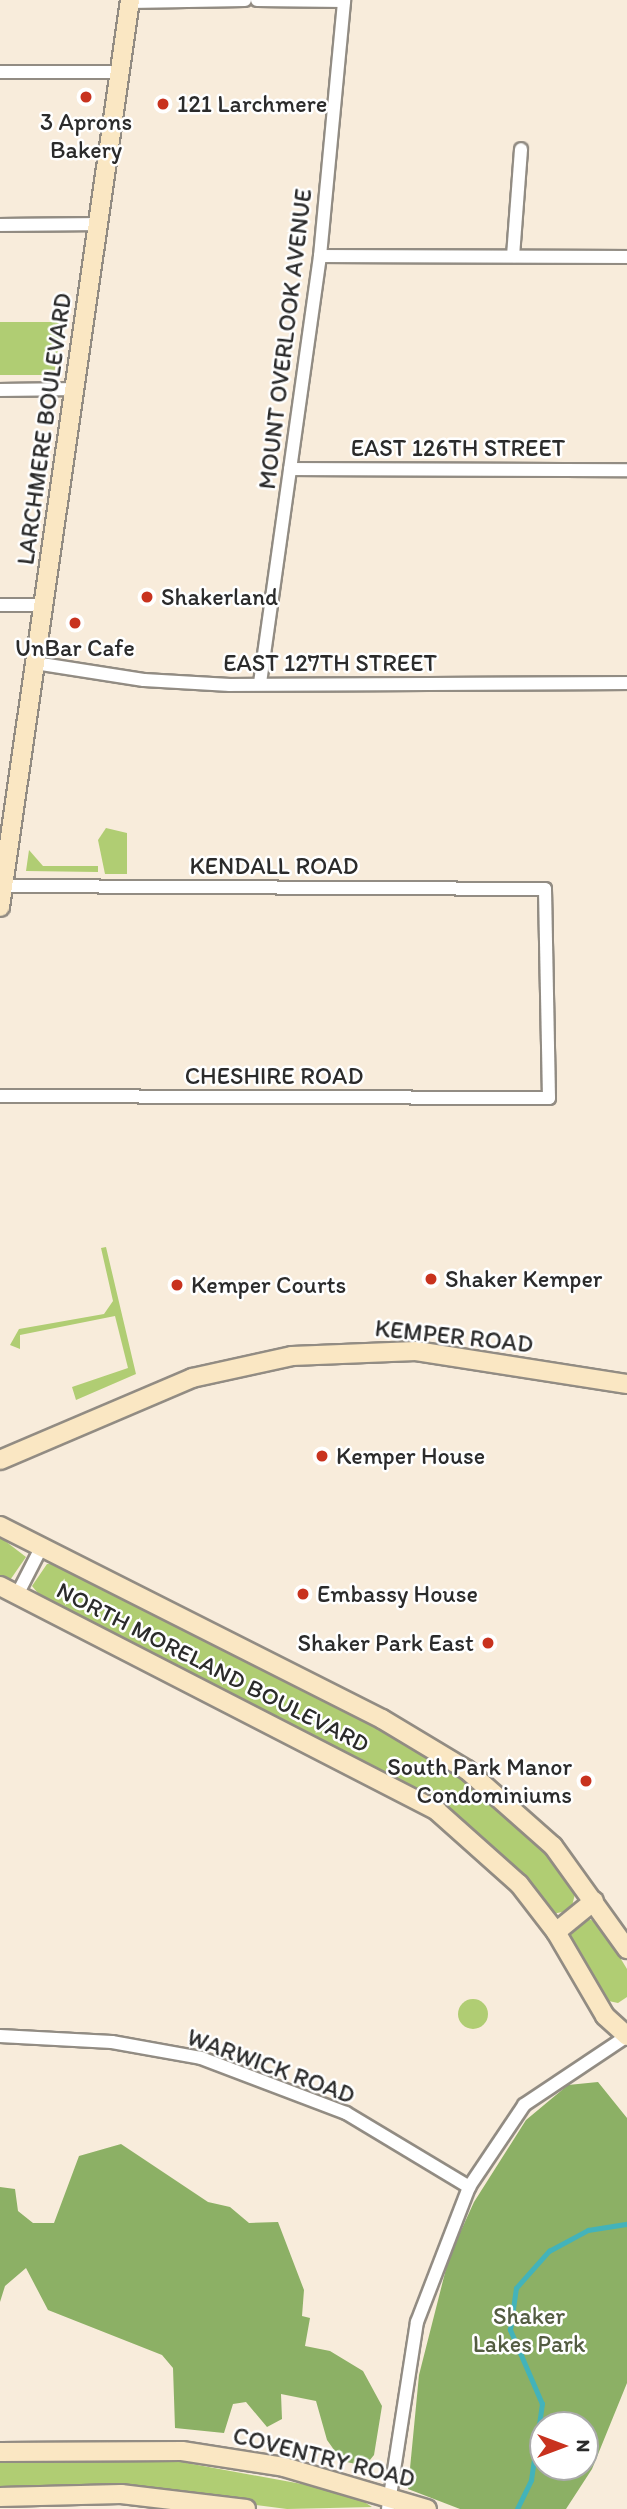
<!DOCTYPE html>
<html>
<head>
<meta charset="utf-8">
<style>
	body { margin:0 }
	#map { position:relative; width:627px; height:2509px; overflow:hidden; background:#f8ecdb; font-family:Itim,sans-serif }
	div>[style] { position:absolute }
	.green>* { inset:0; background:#b0cd73 }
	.round { border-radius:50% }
	.forest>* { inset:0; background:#8cb065 }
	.stream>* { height:4.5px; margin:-2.25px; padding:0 2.25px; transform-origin:2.25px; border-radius:2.25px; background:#43b3ba }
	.roads { filter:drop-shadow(2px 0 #928c83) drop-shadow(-2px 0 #928c83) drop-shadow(0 2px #928c83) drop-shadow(0 -2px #928c83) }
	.street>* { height:12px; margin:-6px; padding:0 6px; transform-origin:6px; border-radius:6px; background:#fff }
	.secondary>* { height:18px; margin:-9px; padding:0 9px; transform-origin:9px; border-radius:9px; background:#fae7c3 }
	.dots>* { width:19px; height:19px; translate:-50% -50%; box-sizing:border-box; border:4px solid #fff; border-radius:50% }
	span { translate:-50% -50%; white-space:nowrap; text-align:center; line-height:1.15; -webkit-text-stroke:5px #fff; paint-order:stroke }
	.poi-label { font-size:24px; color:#2b2b2b }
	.left { translate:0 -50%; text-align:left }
	.right { translate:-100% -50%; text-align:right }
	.street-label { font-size:24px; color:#2b2b2b }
	.park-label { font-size:24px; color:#535c41 }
	.north { position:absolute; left:529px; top:2411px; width:70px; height:70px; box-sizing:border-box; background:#fff; border:2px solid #aaa; border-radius:50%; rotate:90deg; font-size:19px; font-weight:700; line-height:28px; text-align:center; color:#2b2b2b }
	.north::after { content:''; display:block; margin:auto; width:24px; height:32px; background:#c8321e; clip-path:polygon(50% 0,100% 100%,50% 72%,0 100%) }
</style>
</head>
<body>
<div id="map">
	<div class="green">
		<i style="clip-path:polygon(0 322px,62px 322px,54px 375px,0 375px)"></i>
		<i style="clip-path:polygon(106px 828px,127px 833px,127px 874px,105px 874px,98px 840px)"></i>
		<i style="clip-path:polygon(29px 850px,43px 866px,98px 866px,98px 872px,26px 871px)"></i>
		<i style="clip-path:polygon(106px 1247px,136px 1374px,76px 1400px,72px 1387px,128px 1368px,115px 1316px,20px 1335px,20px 1349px,10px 1345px,19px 1329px,104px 1314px,113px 1301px,101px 1248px)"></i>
		<i style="clip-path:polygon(0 1537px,26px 1557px,8px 1583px,0 1579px)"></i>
		<i style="clip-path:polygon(47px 1564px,59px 1564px,358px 1716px,474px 1784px,542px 1845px,576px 1890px,571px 1910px,553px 1914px,449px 1812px,411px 1788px,46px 1603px,32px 1586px)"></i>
		<i style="clip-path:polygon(586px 1918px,599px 1923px,627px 1969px,627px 1997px,618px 2003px,604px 2000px,567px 1934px)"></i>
		<i class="round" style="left:458px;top:1999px;width:30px;height:30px"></i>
		<i style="clip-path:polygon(0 2459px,165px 2459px,351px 2493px,372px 2507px,287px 2509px,104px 2486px,0 2491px)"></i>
	</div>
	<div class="forest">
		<i style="clip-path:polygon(evenodd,598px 2082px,627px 2118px,627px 2383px,592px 2469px,566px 2509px,460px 2509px,408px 2489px,419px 2375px,449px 2257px,474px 2202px,526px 2120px,568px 2085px,598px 2082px,585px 2425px,585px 2467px,543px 2467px,543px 2425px,585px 2425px)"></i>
		<i style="clip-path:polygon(121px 2144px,208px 2202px,230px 2207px,249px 2223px,278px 2222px,304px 2290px,302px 2316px,310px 2318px,305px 2346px,330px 2351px,363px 2371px,382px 2406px,374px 2455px,365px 2466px,342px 2461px,327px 2440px,316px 2401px,281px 2394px,282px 2419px,267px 2427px,246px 2402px,233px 2404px,224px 2433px,175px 2428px,173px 2368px,162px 2355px,48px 2310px,26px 2268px,5px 2286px,0 2302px,0 2187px,15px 2189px,18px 2211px,33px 2223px,54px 2223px,79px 2156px)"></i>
	</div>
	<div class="stream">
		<i style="left:517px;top:2509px;width:32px;rotate:-64deg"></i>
		<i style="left:531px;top:2480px;width:77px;rotate:-81.8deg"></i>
		<i style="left:542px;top:2404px;width:81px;rotate:-113.4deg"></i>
		<i style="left:510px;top:2330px;width:42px;rotate:-81.9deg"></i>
		<i style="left:516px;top:2288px;width:50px;rotate:-48.3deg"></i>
		<i style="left:549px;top:2251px;width:44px;rotate:-28.3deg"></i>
		<i style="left:588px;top:2230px;width:39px;rotate:-9deg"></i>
	</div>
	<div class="roads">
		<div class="street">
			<i style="left:257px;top:0;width:87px;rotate:0.7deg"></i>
			<i style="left:130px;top:2px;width:115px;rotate:-1deg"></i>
			<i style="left:0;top:72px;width:120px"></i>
			<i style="left:0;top:225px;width:98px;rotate:-0.6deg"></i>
			<i style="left:320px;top:256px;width:307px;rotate:0.2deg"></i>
			<i style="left:513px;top:256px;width:107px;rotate:-85.7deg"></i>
			<i style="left:0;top:390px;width:74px;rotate:-0.8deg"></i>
			<i style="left:290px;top:469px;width:337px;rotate:0.2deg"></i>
			<i style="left:0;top:605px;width:43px"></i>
			<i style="left:35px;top:663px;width:110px;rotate:8.9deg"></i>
			<i style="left:144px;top:680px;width:86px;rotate:3.3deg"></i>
			<i style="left:230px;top:685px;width:397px;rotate:-0.3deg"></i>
			<i style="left:260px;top:683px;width:431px;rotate:-82deg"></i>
			<i style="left:320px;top:256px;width:257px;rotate:-84.6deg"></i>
			<i style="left:0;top:1096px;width:549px;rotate:0.21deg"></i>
			<i style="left:549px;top:1098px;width:209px;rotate:-91.1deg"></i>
			<i style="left:545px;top:889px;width:542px;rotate:-179.68deg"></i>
			<i style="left:17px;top:1595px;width:53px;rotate:-62.9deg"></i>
			<i style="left:0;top:2036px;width:112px;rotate:3.1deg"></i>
			<i style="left:112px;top:2042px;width:90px;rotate:10.2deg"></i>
			<i style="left:201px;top:2058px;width:155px;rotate:20.8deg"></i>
			<i style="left:346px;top:2113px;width:144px;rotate:31deg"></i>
			<i style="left:388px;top:2509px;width:189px;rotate:-81.2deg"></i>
			<i style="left:417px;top:2322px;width:145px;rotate:-68.9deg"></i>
			<i style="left:469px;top:2187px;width:99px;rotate:-56.1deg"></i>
			<i style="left:524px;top:2105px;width:124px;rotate:-33.8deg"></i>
		</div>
		<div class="secondary">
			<i style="left:0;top:907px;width:916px;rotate:-81.84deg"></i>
			<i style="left:0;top:1460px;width:209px;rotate:-23.1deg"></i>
			<i style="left:192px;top:1378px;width:102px;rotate:-12.4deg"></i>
			<i style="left:292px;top:1356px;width:124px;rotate:-2.3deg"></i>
			<i style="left:416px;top:1351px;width:214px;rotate:8.9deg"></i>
			<i style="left:0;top:1526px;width:428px;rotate:26.8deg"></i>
			<i style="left:382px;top:1719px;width:99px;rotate:31deg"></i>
			<i style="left:467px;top:1770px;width:115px;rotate:41.5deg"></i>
			<i style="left:553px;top:1846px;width:127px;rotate:54.3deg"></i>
			<i style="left:0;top:1586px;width:492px;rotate:27.2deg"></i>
			<i style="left:437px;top:1811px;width:110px;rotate:41.7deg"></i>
			<i style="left:519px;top:1884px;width:61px;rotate:52.4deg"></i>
			<i style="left:556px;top:1932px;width:97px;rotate:59.7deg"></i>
			<i style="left:605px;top:2016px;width:30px;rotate:42deg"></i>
			<i style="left:556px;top:1932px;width:49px;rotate:-39.2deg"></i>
			<i style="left:0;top:2452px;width:182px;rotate:-0.3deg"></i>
			<i style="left:182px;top:2451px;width:103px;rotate:8.9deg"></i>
			<i style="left:284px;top:2467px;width:149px;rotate:16.4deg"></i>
			<i style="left:0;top:2497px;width:121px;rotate:-1.4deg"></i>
			<i style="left:121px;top:2494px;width:126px;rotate:6.8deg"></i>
		</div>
	</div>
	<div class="dots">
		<i style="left:86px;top:97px;background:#c8321e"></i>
		<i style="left:163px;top:104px;background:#c8321e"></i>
		<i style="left:147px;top:597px;background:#c8321e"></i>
		<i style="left:75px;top:623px;background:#c8321e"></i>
		<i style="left:431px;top:1279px;background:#c8321e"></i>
		<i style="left:177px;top:1285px;background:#c8321e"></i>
		<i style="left:322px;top:1456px;background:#c8321e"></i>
		<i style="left:303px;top:1594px;background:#c8321e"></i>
		<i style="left:488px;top:1643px;background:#c8321e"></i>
		<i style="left:586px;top:1781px;background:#c8321e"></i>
	</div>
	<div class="poi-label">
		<span class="left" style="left:177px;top:104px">121 Larchmere</span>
		<span style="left:86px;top:136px">3 Aprons<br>Bakery</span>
		<span class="left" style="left:161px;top:597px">Shakerland</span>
		<span style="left:75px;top:648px">UnBar Cafe</span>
		<span class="left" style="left:445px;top:1279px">Shaker Kemper</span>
		<span class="left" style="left:191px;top:1285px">Kemper Courts</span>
		<span class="left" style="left:336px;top:1456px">Kemper House</span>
		<span class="left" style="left:317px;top:1594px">Embassy House</span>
		<span class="right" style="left:474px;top:1643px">Shaker Park East</span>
		<span class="right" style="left:572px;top:1781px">South Park Manor<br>Condominiums</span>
	</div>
	<div class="street-label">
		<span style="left:285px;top:339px;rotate:-83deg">MOUNT OVERLOOK AVENUE</span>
		<span style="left:44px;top:429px;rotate:-82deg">LARCHMERE BOULEVARD</span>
		<span style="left:458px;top:448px">EAST 126TH STREET</span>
		<span style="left:330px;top:663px">EAST 127TH STREET</span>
		<span style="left:274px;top:866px">KENDALL ROAD</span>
		<span style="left:274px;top:1076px">CHESHIRE ROAD</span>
		<span style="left:454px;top:1336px;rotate:6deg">KEMPER ROAD</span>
		<span style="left:213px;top:1667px;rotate:27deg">NORTH MORELAND BOULEVARD</span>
		<span style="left:271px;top:2066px;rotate:20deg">WARWICK ROAD</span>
		<span style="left:324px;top:2457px;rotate:14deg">COVENTRY ROAD</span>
	</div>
	<div class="park-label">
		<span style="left:529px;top:2330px">Shaker<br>Lakes Park</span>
	</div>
	<div class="north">N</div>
</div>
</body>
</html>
